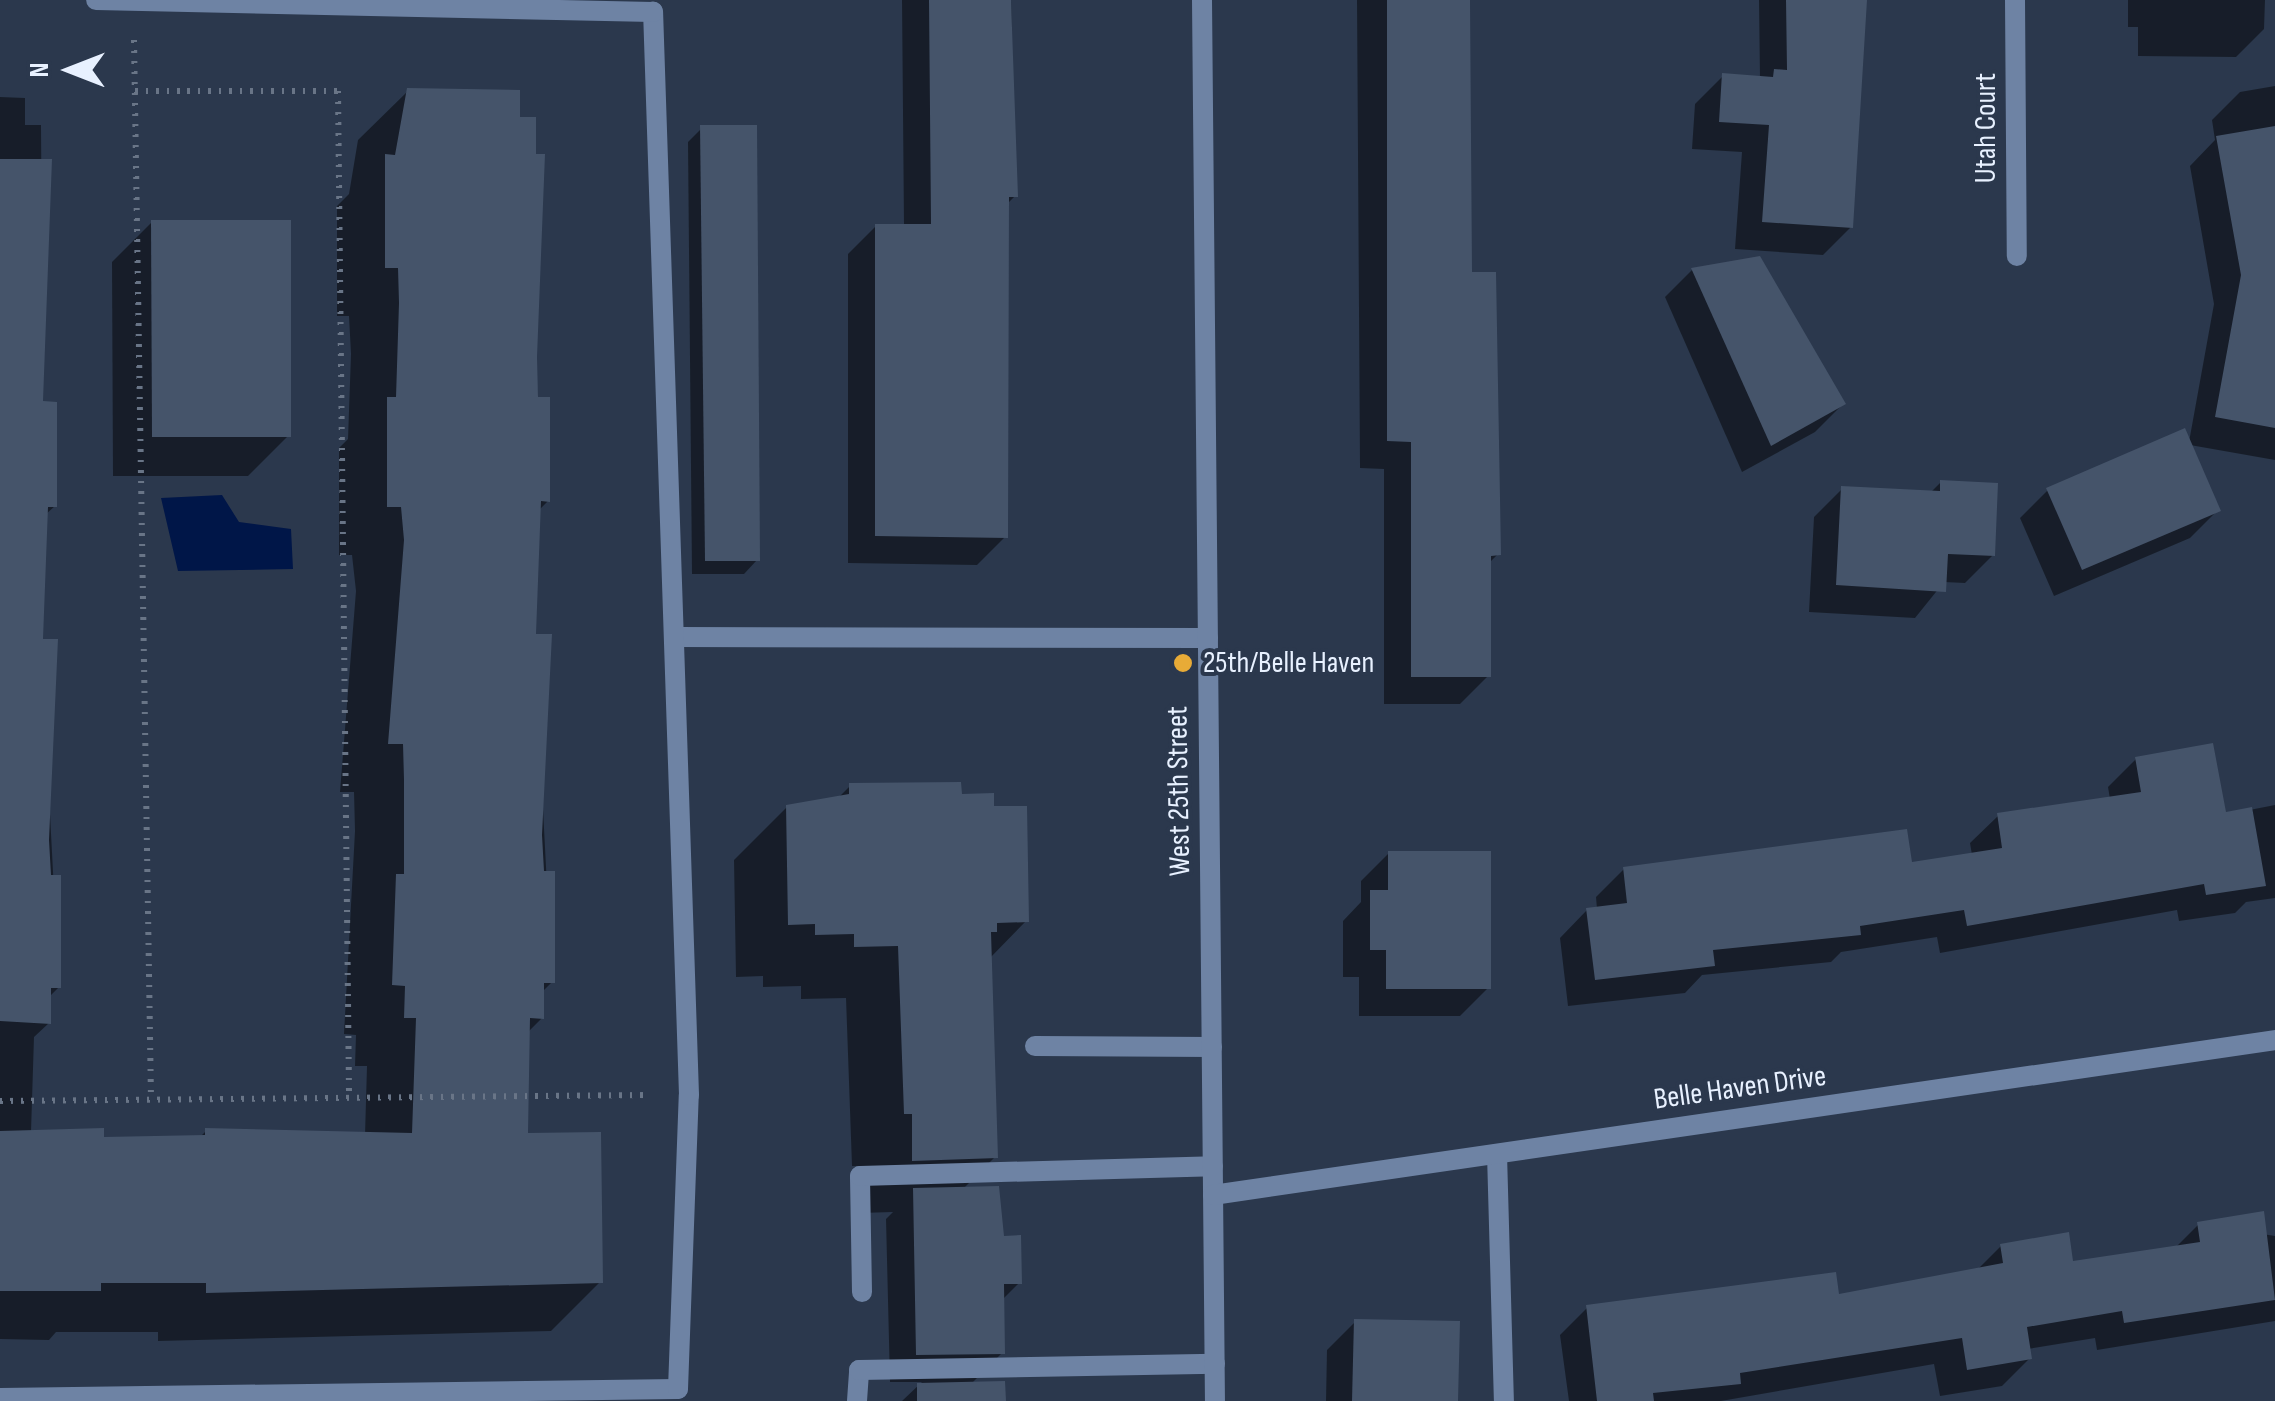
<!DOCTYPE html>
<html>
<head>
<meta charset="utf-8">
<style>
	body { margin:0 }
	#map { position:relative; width:2275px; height:1401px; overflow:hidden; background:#2b384d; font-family:"Sofia Sans Condensed",sans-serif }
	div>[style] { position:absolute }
	.water>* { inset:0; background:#001648 }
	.shadow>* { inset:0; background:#0007 }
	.building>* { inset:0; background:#45546a }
	.path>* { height:6px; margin-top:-3px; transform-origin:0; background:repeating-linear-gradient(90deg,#697587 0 2.5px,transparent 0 10.5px) }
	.lane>* { height:20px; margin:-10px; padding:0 10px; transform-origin:10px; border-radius:10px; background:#6e83a4 }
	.street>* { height:20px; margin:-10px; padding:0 10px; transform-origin:10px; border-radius:10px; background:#6e83a4 }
	.dots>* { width:28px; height:28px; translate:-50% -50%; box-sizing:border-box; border:5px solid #2b384d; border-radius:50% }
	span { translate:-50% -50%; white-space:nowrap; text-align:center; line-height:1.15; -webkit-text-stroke:8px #2b384d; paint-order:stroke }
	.street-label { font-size:30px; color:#e8f1ff }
	.poi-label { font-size:30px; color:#e8f1ff }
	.left { translate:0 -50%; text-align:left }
	.north { position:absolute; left:20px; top:20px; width:100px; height:100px; -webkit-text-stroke:8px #2b384d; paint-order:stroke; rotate:270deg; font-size:28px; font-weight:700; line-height:40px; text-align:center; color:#e8f1ff }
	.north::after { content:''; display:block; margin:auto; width:35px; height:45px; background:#e8f1ff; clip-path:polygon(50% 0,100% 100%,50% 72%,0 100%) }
</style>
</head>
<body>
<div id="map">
	<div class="water">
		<i style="clip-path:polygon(222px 495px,239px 522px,291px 529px,293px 569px,178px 571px,161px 498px)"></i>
	</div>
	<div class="shadow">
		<i style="clip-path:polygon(902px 0,1011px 0,1015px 196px,1006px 205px,1005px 537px,977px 565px,848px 563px,848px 254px,876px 226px,904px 226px)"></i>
		<i style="clip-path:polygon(1357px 0,1468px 0,1469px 275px,1498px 554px,1488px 564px,1488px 676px,1460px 704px,1384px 704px,1384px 469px,1360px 468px)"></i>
		<i style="clip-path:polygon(1759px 0,1864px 0,1851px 227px,1823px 255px,1735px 249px,1742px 152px,1692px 149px,1695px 104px,1723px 76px,1760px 79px)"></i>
		<i style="clip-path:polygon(2128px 0,2265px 0,2264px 29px,2236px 57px,2138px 56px,2138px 27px,2128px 27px)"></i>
		<i style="clip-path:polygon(2275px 86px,2275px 460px,2190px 445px,2218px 510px,2190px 538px,2054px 596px,2020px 518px,2048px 490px,2189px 442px,2214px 304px,2190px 166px,2215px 140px,2212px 120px,2240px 92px)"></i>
		<i style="clip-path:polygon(408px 91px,534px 357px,548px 501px,539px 510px,534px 636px,552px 982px,542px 992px,542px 1018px,528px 1032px,526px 1136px,600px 1282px,551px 1331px,158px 1341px,158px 1332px,56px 1332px,49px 1340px,0 1339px,0 97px,25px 98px,25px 125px,41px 125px,43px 404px,55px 506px,45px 515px,41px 641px,59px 987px,49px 997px,49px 1023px,34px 1037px,31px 1132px,101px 1140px,199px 1138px,206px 1131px,365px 1135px,367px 1066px,355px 1066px,356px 1035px,344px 1034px,355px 831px,354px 792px,340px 792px,356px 591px,352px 555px,339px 555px,339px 448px,348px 439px,351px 354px,349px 316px,337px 316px,337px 206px,349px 194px,358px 140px)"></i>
		<i style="clip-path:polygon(702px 128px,757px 560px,744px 574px,692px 574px,688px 142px)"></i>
		<i style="clip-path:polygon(152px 222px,288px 436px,248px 476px,113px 476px,112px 262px)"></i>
		<i style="clip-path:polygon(1692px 270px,1843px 404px,1815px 432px,1742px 472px,1665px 297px)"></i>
		<i style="clip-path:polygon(1941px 482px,1993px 555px,1965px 583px,1944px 582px,1915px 618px,1809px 612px,1814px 517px,1842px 489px,1930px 493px)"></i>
		<i style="clip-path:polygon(2136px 759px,2224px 815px,2275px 805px,2275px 898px,2246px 902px,2235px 913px,2179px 921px,2177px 910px,1940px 953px,1937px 937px,1841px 952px,1831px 962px,1702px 975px,1685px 993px,1568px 1006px,1560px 938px,1587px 910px,1597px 909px,1596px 897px,1624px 869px,1910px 864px,1972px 855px,1970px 843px,1998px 816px,2110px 799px,2108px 787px)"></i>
		<i style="clip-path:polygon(851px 785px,960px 796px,992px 809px,1026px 921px,989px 959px,995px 1157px,963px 1189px,1001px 1239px,1019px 1283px,1002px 1300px,1002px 1353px,971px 1384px,1003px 1401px,902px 1401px,922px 1382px,890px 1382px,886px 1219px,893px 1212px,860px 1213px,859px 1166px,852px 1166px,846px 998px,801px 999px,801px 986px,763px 987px,763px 976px,736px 977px,734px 860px,787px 807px,837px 799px)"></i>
		<i style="clip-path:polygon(1389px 853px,1488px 988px,1460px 1016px,1359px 1016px,1359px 977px,1343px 977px,1343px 921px,1361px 902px,1361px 881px)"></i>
		<i style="clip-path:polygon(2199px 1224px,2275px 1236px,2275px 1321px,2097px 1350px,2095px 1338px,2028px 1349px,2030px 1358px,2002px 1386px,1940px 1396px,1934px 1364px,1721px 1401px,1569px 1401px,1560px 1335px,1588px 1307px,1837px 1297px,1977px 1270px,2001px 1246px,2071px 1264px,2175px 1248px)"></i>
		<i style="clip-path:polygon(1355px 1322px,1456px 1401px,1326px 1401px,1327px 1350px)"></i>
	</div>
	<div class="building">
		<i style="clip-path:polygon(929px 0,1011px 0,1018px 197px,1009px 197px,1008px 538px,875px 536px,875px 224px,931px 224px)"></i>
		<i style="clip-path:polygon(1387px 0,1470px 0,1472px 272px,1496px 272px,1501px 555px,1491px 556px,1491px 677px,1411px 677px,1411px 442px,1387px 441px)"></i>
		<i style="clip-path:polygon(1786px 0,1867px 0,1853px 228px,1762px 222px,1769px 125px,1719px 122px,1722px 73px,1773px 77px,1774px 69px,1787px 70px)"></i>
		<i style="clip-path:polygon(407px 88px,520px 90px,520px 117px,536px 117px,536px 154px,545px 154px,537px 357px,538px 397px,550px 397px,550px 502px,541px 501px,536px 634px,552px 634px,542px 835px,544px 871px,555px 871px,555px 983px,544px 983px,544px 1019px,530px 1018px,528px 1133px,601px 1132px,603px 1283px,206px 1293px,206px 1283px,101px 1283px,101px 1291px,0 1291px,0 1131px,104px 1128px,104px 1137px,205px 1135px,205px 1128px,412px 1133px,416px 1018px,404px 1018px,405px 986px,392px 985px,396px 874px,404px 874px,404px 780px,403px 744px,388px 744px,404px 540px,401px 507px,387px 507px,387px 397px,396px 397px,399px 303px,398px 268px,385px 268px,385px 154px,395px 155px)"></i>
		<i style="clip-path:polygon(700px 125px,757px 125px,760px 561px,705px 561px)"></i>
		<i style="clip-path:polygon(2275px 126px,2275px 428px,2215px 417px,2241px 275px,2216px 136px)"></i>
		<i style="clip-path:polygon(0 159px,52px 159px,43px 401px,57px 402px,57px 507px,48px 507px,43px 639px,58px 639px,49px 840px,51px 875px,61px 875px,61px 988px,51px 988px,51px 1024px,0 1021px)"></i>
		<i style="clip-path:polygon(151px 220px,291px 220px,291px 437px,152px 437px)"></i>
		<i style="clip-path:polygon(1760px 256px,1846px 404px,1771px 446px,1691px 268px)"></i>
		<i style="clip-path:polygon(2185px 428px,2221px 511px,2082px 570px,2046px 488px)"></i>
		<i style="clip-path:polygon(1940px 480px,1998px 483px,1995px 556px,1948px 554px,1946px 592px,1836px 585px,1841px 486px,1940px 491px)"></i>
		<i style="clip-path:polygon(2213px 743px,2226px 812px,2252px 807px,2266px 886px,2206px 895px,2204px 884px,1967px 926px,1964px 910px,1860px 926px,1861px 935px,1713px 950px,1715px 966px,1595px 980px,1586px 908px,1627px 903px,1623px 867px,1907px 829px,1912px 862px,2002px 848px,1997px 813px,2141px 792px,2135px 757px)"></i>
		<i style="clip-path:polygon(961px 782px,962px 794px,994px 793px,994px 806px,1027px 806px,1029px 922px,997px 923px,997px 932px,991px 932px,998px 1158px,912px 1161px,912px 1114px,904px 1114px,898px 946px,854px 947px,854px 934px,815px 935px,815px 924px,788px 925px,786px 805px,849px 794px,849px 783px)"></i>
		<i style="clip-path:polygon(1388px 851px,1491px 851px,1491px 989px,1386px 989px,1386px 950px,1370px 950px,1370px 890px,1388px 890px)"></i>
		<i style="clip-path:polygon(999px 1186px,1004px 1236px,1021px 1235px,1022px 1284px,1004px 1284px,1005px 1354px,916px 1355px,913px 1188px)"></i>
		<i style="clip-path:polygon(2264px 1211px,2275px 1300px,2124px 1323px,2122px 1311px,2027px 1327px,2032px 1359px,1967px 1370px,1962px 1338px,1740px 1373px,1741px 1384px,1653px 1393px,1654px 1401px,1597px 1401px,1586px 1305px,1836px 1272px,1839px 1294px,2003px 1263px,2000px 1244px,2069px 1232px,2073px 1261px,2200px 1242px,2197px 1222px)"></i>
		<i style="clip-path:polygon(1354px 1319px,1460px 1321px,1458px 1401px,1352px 1401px)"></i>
		<i style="clip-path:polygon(1005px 1381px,1006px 1401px,917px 1401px,917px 1383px)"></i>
	</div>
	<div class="path">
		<i style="left:134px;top:40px;width:1059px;rotate:89.08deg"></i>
		<i style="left:135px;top:91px;width:203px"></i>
		<i style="left:338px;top:91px;width:1007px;rotate:89.37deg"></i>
		<i style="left:0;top:1101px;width:649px;rotate:-0.53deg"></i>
	</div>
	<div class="lane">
		<i style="left:675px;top:637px;width:533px;rotate:0.11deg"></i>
		<i style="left:1035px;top:1046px;width:177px;rotate:0.3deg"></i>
		<i style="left:1497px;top:1154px;width:247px;rotate:88.4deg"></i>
		<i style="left:862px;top:1292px;width:116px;rotate:-91deg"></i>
		<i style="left:860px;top:1176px;width:353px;rotate:-1.6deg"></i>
		<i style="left:0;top:1398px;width:678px;rotate:-0.76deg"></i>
		<i style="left:678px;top:1389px;width:294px;rotate:-87.9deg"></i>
		<i style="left:689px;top:1095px;width:1084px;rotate:-91.9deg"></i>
		<i style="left:653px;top:12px;width:557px;rotate:-178.77deg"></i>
		<i style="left:857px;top:1401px;width:31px;rotate:-86deg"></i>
		<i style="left:859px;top:1370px;width:356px;rotate:-1deg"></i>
	</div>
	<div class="street">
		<i style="left:1202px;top:0;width:1401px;rotate:89.47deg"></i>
		<i style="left:2015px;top:0;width:256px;rotate:89.6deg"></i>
		<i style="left:1213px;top:1195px;width:1073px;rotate:-8.3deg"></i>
	</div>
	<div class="dots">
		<i style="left:1183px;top:663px;background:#e8ab37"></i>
	</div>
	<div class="street-label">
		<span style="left:1986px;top:128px;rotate:-90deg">Utah Court</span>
		<span style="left:1179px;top:791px;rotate:-91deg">West 25th Street</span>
		<span style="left:1740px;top:1088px;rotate:-8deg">Belle Haven Drive</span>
	</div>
	<div class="poi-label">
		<span class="left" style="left:1203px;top:663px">25th/Belle Haven</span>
	</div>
	<div class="north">N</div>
</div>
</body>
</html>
